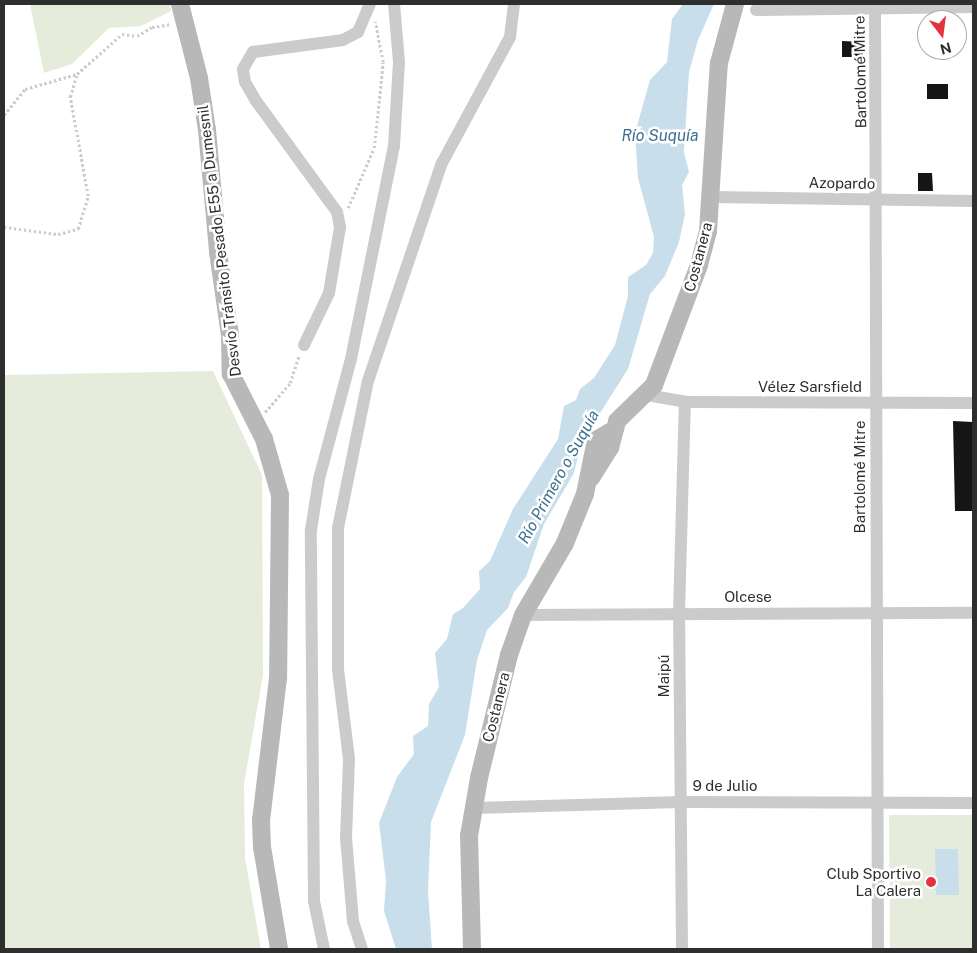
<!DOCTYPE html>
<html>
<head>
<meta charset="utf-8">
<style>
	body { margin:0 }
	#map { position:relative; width:977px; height:953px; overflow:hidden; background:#fff; font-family:"Public Sans",sans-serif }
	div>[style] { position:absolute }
	.green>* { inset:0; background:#e5ecdc }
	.water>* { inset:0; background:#c8deeb }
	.building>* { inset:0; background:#151515 }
	.path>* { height:2.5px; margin-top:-1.25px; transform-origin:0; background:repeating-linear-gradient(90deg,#cbcbcb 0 2.5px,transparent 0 5px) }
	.street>* { height:12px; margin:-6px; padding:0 6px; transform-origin:6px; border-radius:6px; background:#cbcbcb }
	.secondary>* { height:18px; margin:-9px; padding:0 9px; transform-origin:9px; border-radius:9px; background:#b8b8b8 }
	.dots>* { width:14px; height:14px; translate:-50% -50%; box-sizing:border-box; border:2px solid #fff; border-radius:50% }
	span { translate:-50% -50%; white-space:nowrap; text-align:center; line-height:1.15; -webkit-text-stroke:5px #fff; paint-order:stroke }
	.street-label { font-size:15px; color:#2e2e2e }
	.poi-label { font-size:15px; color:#2e2e2e }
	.right { translate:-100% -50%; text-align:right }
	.water-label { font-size:16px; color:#3d7190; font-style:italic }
	.frame { position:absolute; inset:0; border:5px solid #2e2e2e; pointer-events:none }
	.north { position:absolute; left:917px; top:10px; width:50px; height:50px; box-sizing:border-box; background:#fff; border:1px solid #ababab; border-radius:50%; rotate:165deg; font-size:14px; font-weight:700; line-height:20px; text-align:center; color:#2e2e2e }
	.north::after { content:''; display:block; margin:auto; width:18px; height:22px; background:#e43241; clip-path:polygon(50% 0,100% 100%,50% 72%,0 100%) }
</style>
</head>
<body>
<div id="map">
	<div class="green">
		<i style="clip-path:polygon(30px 4px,170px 4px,171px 11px,141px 26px,109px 28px,72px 64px,44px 73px)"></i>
		<i style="clip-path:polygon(213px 371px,262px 475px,263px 675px,244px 784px,245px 858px,261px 949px,4px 949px,4px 375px)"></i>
		<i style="clip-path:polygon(889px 815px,973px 815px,973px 949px,890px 949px)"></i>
	</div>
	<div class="water">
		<i style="clip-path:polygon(683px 4px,714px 4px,698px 40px,689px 72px,684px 152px,689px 172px,682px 185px,685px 214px,679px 242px,665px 276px,650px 294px,628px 369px,581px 443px,574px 473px,544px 524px,526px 577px,514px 592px,508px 608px,487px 630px,477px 660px,465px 735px,431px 822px,428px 891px,432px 949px,396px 949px,384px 911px,386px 881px,379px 823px,397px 777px,414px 754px,413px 736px,428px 726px,429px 704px,439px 687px,435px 653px,447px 639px,453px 614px,463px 608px,480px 589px,479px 571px,490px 561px,513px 509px,558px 439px,564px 406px,576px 400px,580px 389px,594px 378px,615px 345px,628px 296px,628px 277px,646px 265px,653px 253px,654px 237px,638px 178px,635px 133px,650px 80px,667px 62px,672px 19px)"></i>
		<i style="clip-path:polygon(935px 849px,958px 849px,959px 895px,936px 895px)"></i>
	</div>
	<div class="building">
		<i style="clip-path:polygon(842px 41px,863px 42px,863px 57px,842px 57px)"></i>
		<i style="clip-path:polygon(927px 84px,948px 84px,948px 99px,927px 99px)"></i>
		<i style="clip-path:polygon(918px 173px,932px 173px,933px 191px,918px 191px)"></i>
		<i style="clip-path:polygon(953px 421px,973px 422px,973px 511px,955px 511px)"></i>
	</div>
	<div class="path">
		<i style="left:4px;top:115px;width:33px;rotate:-51deg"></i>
		<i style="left:25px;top:89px;width:54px;rotate:-16.1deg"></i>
		<i style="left:348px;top:208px;width:65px;rotate:-66.6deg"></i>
		<i style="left:374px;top:148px;width:86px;rotate:-84deg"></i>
		<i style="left:383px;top:62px;width:41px;rotate:-101.3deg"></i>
		<i style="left:4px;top:227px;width:54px;rotate:7.4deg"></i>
		<i style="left:58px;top:234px;width:21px;rotate:-14deg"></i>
		<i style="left:78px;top:229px;width:34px;rotate:-73deg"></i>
		<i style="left:88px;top:196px;width:101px;rotate:-100.3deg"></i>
		<i style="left:70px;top:97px;width:24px;rotate:-73deg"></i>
		<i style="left:77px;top:74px;width:60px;rotate:-41.6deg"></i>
		<i style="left:122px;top:34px;width:15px;rotate:8deg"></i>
		<i style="left:137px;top:36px;width:17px;rotate:-31deg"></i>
		<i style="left:152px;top:27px;width:19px;rotate:-9deg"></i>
		<i style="left:265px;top:412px;width:38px;rotate:-49deg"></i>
		<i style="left:290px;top:383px;width:28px;rotate:-72deg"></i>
	</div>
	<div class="street">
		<i style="left:875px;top:4px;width:945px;rotate:89.82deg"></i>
		<i style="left:756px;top:10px;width:217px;rotate:-0.8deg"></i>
		<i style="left:711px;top:197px;width:262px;rotate:0.9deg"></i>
		<i style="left:304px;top:345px;width:58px;rotate:-64.3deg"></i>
		<i style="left:329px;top:293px;width:67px;rotate:-80.5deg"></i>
		<i style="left:340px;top:227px;width:15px;rotate:-101deg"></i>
		<i style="left:337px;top:212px;width:137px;rotate:-126.1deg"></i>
		<i style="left:256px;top:101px;width:22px;rotate:-120deg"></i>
		<i style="left:245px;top:82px;width:13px;rotate:-99deg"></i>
		<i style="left:243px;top:69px;width:20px;rotate:-60deg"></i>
		<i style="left:253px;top:52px;width:91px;rotate:-7.6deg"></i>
		<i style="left:343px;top:40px;width:17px;rotate:-28deg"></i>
		<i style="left:358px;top:32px;width:30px;rotate:-67deg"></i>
		<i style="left:647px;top:395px;width:39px;rotate:10deg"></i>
		<i style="left:685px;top:402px;width:288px;rotate:0.2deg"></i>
		<i style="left:523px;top:615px;width:450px;rotate:-0.3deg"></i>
		<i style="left:476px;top:808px;width:205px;rotate:-1.7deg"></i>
		<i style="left:681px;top:802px;width:292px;rotate:0.2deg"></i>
		<i style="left:324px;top:949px;width:49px;rotate:-101.8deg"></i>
		<i style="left:314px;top:901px;width:371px;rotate:-90.5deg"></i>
		<i style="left:311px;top:530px;width:52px;rotate:-81.1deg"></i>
		<i style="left:319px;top:479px;width:124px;rotate:-75.1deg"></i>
		<i style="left:351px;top:359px;width:217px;rotate:-78.6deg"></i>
		<i style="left:394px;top:146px;width:84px;rotate:-86.6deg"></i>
		<i style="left:399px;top:62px;width:58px;rotate:-94.9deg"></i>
		<i style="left:362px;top:949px;width:29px;rotate:-108deg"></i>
		<i style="left:353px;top:921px;width:83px;rotate:-94.8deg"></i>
		<i style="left:346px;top:838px;width:79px;rotate:-87.8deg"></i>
		<i style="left:349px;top:759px;width:91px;rotate:-97deg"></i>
		<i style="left:338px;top:669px;width:141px;rotate:-90deg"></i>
		<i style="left:338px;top:528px;width:150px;rotate:-78.5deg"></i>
		<i style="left:368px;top:381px;width:230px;rotate:-71.3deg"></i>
		<i style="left:442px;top:163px;width:143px;rotate:-61.6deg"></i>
		<i style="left:510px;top:37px;width:33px;rotate:-83deg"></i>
		<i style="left:682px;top:949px;width:336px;rotate:-90.5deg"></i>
		<i style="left:679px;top:613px;width:211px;rotate:-88.4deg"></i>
	</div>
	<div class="secondary">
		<i style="left:180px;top:4px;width:76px;rotate:75.6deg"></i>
		<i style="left:199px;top:78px;width:53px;rotate:81.3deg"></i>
		<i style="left:207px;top:130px;width:122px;rotate:84.8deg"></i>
		<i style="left:218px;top:252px;width:84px;rotate:81.8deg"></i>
		<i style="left:230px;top:335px;width:39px;rotate:89deg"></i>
		<i style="left:231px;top:374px;width:73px;rotate:63.1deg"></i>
		<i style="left:264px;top:439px;width:58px;rotate:74.1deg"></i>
		<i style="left:280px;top:495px;width:183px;rotate:90.6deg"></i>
		<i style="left:278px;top:678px;width:143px;rotate:96.8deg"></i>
		<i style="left:261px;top:820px;width:27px;rotate:88deg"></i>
		<i style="left:262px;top:847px;width:103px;rotate:80.5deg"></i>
		<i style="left:591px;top:478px;width:36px;rotate:-58deg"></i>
		<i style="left:610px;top:448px;width:28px;rotate:-75deg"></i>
		<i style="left:617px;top:421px;width:52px;rotate:-44.2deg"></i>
		<i style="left:654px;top:385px;width:128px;rotate:-69.4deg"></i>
		<i style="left:699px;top:265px;width:35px;rotate:-75deg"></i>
		<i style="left:708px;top:231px;width:168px;rotate:-86.3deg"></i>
		<i style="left:719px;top:63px;width:61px;rotate:-74.8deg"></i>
		<i style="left:472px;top:949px;width:113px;rotate:-91.5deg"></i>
		<i style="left:469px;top:836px;width:59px;rotate:-80.2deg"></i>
		<i style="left:479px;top:778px;width:127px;rotate:-76.3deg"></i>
		<i style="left:509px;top:655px;width:42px;rotate:-70.7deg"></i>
		<i style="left:523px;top:615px;width:83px;rotate:-59.7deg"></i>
		<i style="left:565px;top:543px;width:53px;rotate:-67.8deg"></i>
		<i style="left:585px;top:494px;width:55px;rotate:-78.5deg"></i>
		<i style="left:596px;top:440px;width:20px;rotate:-30deg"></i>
	</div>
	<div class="dots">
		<i style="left:931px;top:882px;background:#e43241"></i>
	</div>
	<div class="street-label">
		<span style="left:860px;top:72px;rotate:-91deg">Bartolomé Mitre</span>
		<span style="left:842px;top:183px;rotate:1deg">Azopardo</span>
		<span style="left:219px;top:241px;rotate:-97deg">Desvío Tránsito Pesado E55 a Dumesnil</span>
		<span style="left:698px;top:257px;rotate:-75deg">Costanera</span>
		<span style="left:810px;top:387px">Vélez Sarsfield</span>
		<span style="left:860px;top:477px;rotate:-90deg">Bartolomé Mitre</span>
		<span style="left:748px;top:597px">Olcese</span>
		<span style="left:664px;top:676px;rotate:-90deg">Maipú</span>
		<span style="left:496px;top:707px;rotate:-76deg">Costanera</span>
		<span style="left:725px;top:786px">9 de Julio</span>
	</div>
	<div class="poi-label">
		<span class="right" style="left:921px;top:882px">Club Sportivo<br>La Calera</span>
	</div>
	<div class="water-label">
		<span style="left:660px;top:136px">Río Suquía</span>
		<span style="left:559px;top:477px;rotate:-61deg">Río Primero o Suquía</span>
	</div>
	<div class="frame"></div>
	<div class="north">N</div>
</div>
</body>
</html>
